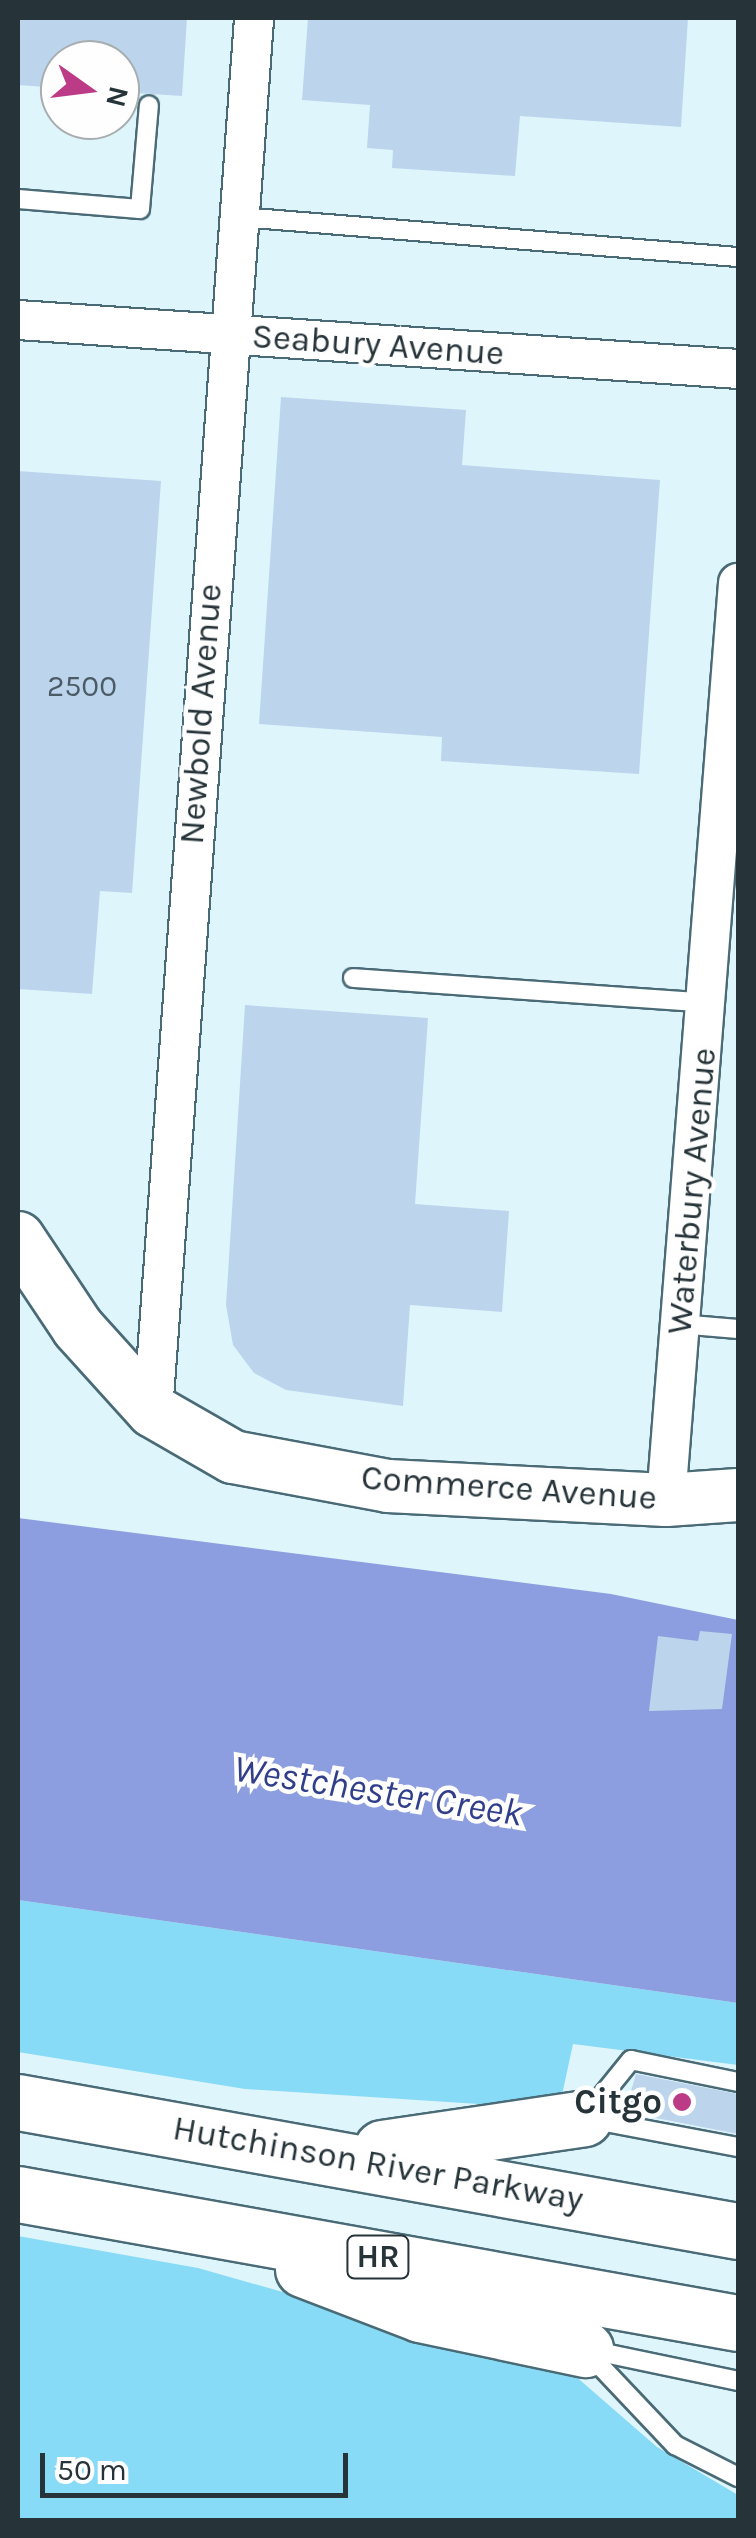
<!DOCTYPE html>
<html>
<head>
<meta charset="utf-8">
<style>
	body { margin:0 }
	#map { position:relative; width:756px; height:2538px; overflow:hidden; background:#dff5fc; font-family:Karla,sans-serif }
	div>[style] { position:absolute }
	.green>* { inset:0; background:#88dbf6 }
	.water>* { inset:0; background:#8c9edf }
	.building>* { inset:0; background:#bcd5ec }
	.roads { filter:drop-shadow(2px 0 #4a6b76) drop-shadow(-2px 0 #4a6b76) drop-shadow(0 2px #4a6b76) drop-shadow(0 -2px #4a6b76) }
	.lane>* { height:18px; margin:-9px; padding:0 9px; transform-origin:9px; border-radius:9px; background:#fff }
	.street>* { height:38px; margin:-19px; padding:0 19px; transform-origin:19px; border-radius:19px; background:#fff }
	.secondary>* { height:52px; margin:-26px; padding:0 26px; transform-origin:26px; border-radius:26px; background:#fff }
	.highway>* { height:55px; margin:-27.5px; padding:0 27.5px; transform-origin:27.5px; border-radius:27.5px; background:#fff }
	.dots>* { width:28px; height:28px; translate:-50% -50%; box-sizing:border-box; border:5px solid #fefefe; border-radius:50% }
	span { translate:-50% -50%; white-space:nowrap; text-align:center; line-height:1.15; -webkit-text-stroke:9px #fefefe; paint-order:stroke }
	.number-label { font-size:30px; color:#4c5c66 }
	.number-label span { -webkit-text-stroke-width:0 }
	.shield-label span { padding:2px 8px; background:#fefefe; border:2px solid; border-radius:8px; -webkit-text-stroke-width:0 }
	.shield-label { font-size:32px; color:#263439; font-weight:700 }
	.street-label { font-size:35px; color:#263439 }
	.poi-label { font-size:35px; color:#263439; font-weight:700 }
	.right { translate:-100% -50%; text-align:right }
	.water-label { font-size:38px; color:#313f8b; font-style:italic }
	.frame { position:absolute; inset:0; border:20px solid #263439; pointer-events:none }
	.north { position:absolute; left:40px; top:40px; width:100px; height:100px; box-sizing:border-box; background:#fefefe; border:2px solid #a8adaf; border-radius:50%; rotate:104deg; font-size:28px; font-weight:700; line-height:40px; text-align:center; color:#263439 }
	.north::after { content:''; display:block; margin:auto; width:35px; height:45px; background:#bb3b86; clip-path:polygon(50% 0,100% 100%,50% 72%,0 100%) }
	.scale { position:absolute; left:40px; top:2453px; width:308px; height:45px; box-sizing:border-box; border:5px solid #263439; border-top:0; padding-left:12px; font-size:30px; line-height:35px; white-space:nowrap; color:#263439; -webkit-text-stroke:8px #fefefe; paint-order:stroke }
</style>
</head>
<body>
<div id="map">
	<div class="green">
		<i style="clip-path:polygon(18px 1900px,738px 2003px,738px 2065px,573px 2044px,559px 2109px,245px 2089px,18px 2052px)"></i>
		<i style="clip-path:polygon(18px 2236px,198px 2268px,573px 2374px,657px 2447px,738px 2495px,738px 2520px,18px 2520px)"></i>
	</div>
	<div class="water">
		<i style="clip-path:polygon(18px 1518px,611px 1594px,738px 1620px,738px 2003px,18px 1900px)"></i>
	</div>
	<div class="building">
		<i style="clip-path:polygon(18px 18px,187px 18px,182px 96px,120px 92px,120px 60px,60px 60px,60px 88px,18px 85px)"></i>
		<i style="clip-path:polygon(308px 18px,688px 18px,681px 127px,520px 116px,515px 176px,392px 168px,393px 150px,367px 148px,370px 105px,302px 100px)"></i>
		<i style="clip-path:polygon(281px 397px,466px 410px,462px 465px,660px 480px,639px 774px,441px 761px,442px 737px,259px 724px)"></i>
		<i style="clip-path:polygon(18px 471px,161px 481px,132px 893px,100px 891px,92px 994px,18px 989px)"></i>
		<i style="clip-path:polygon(245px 1005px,428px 1018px,415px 1204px,509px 1211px,502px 1312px,410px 1305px,403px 1406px,286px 1390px,254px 1373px,233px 1345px,226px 1305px)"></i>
		<i style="clip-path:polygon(700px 1631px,732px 1634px,722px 1709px,649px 1711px,658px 1636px,698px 1641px)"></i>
		<i style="clip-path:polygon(636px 2074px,738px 2094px,738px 2134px,625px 2112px)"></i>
	</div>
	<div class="roads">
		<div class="lane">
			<i style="left:18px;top:199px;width:122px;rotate:4.7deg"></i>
			<i style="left:140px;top:209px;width:104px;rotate:-85.1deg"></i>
			<i style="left:240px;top:217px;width:500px;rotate:4.6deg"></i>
			<i style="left:353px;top:978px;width:357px;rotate:4deg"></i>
			<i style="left:679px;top:1324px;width:59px;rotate:4.8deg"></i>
			<i style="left:738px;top:2082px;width:109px;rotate:-168.4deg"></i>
			<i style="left:631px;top:2060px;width:75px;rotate:129deg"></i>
			<i style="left:584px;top:2118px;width:157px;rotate:10.7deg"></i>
			<i style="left:590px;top:2350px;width:151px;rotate:11.8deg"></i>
			<i style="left:588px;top:2353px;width:127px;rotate:46.6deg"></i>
			<i style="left:675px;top:2445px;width:71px;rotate:26.9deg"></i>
		</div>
		<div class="street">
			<i style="left:18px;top:320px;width:722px;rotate:3.89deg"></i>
			<i style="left:153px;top:1411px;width:1397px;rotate:-85.85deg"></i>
			<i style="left:666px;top:1500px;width:920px;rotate:-85.51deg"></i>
		</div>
		<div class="secondary">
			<i style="left:18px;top:1238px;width:108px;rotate:56.3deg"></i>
			<i style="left:78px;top:1328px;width:112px;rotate:47.9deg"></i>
			<i style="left:153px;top:1411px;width:92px;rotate:29.9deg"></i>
			<i style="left:233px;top:1457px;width:158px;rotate:10.6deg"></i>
			<i style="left:388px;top:1486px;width:278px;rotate:2.9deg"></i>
			<i style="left:666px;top:1500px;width:72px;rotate:-4deg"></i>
		</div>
		<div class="highway">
			<i style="left:18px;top:2102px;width:731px;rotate:10.16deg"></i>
			<i style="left:382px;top:2148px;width:204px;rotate:-8.4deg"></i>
			<i style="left:18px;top:2194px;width:731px;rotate:10.16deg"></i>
			<i style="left:303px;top:2269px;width:125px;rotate:21deg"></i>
			<i style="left:420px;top:2314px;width:169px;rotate:12deg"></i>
		</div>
	</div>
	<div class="dots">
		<i style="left:682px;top:2102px;background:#bb3b86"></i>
	</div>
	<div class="number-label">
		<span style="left:82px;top:686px">2500</span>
	</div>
	<div class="shield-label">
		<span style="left:378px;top:2257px">HR</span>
	</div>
	<div class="street-label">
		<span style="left:378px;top:345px;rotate:4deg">Seabury Avenue</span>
		<span style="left:201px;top:714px;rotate:-86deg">Newbold Avenue</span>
		<span style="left:692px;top:1191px;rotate:-85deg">Waterbury Avenue</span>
		<span style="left:509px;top:1488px;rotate:4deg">Commerce Avenue</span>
		<span style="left:378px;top:2164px;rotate:10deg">Hutchinson River Parkway</span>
	</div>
	<div class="poi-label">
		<span class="right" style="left:662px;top:2102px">Citgo</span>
	</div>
	<div class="water-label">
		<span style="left:378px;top:1791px;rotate:9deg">Westchester Creek</span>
	</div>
	<div class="frame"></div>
	<div class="north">N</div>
	<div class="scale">50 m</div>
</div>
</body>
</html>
